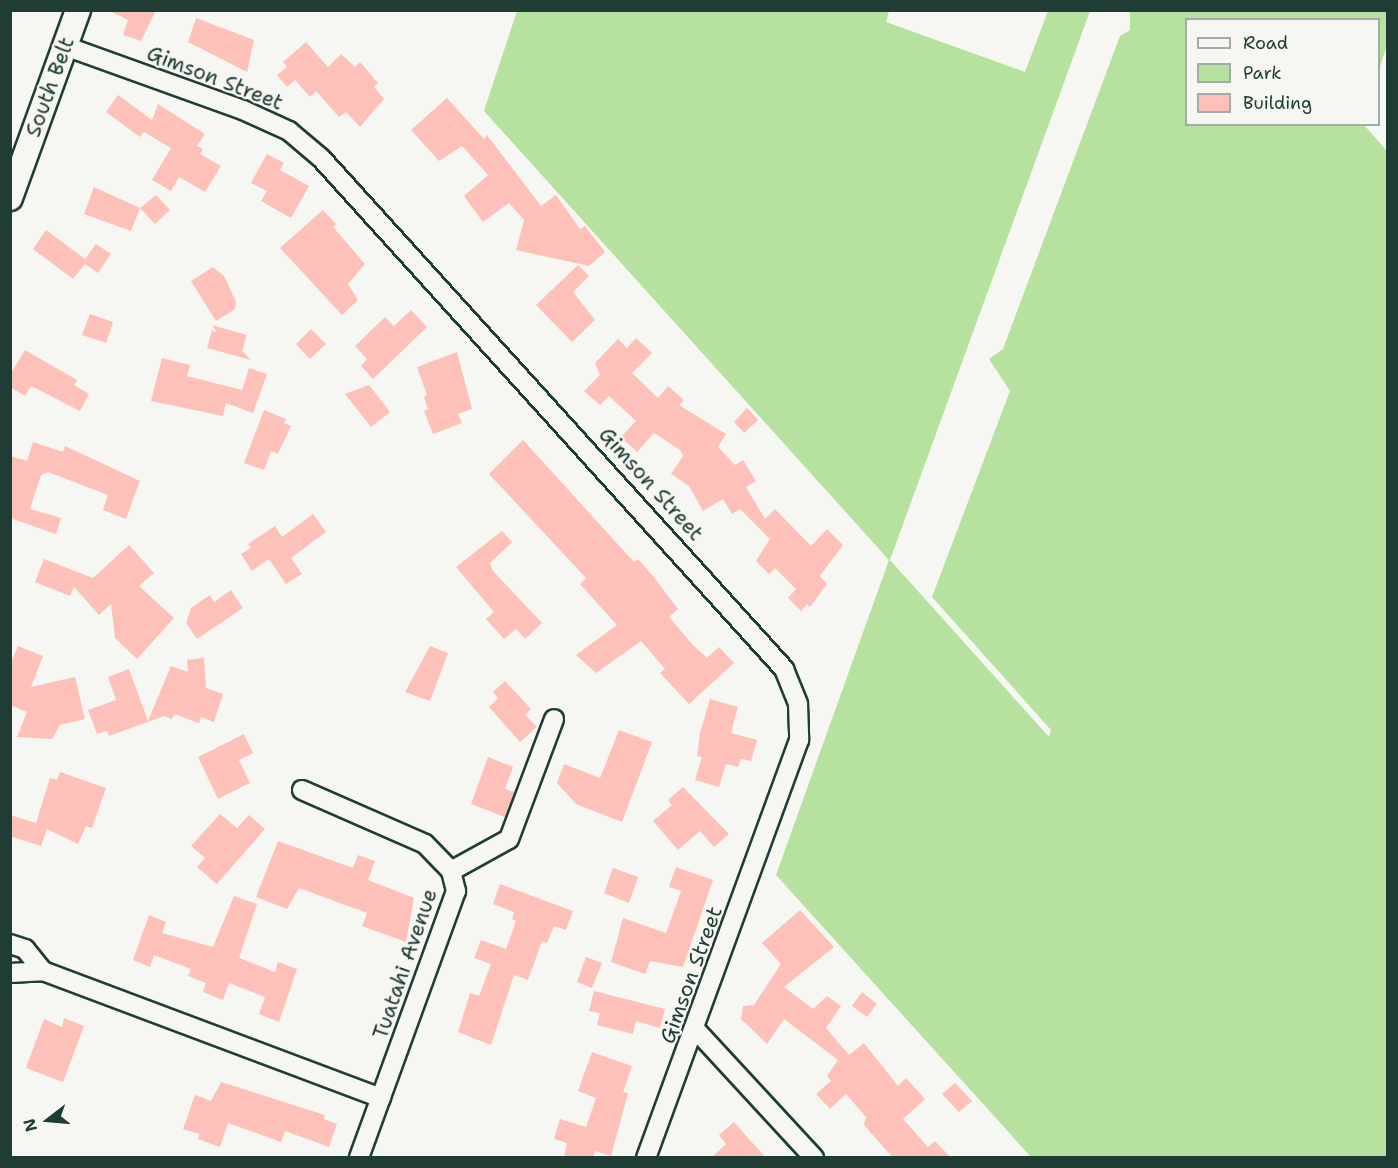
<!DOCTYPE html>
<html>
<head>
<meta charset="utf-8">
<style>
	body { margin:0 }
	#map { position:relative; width:1398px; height:1168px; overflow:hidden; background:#f6f6f2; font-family:"Shantell Sans",sans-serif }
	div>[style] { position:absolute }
	.green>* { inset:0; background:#b7e19e }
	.building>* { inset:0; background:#fdc1b9 }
	.roads { filter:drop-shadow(2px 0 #1f3d34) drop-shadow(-2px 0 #1f3d34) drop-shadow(0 2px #1f3d34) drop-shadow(0 -2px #1f3d34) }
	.minor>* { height:18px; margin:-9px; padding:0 9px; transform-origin:9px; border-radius:9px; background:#f6f6f2 }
	.tertiary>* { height:24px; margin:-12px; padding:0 12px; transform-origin:12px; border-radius:12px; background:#f6f6f2 }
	span { translate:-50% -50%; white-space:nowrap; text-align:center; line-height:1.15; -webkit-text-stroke:4.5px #f6f6f2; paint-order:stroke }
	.street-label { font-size:21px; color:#1f3d34 }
	.frame { position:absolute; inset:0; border:12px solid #1f3d34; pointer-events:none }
	.legend { position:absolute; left:1185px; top:18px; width:195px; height:108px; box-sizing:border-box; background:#f6f6f2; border:2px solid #a0aca6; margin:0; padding:8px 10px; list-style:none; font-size:18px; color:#1f3d34 }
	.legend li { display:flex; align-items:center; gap:12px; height:30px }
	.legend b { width:30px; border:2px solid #a0aca6 }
	.north { position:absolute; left:18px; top:1090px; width:60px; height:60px; -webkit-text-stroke:4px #f6f6f2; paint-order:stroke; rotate:254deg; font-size:16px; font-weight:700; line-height:24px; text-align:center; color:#1f3d34 }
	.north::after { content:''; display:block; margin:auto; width:21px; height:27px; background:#1f3d34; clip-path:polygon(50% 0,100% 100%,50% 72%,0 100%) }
</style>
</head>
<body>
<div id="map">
	<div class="green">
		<i style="clip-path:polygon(517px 11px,889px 11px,886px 22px,1025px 72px,1048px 11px,1090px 11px,890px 560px,1049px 737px,1051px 730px,932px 597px,1010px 391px,989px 359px,1003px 349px,1120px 36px,1130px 30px,1130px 11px,1387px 11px,1387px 45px,1379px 70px,1378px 20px,1186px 20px,1186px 124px,1364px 125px,1387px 151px,1387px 1157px,1031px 1157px,776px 875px,889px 560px,484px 111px)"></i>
	</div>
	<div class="building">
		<i style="clip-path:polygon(108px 10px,156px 10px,141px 41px,123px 35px,128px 20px)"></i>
		<i style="clip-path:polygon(196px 18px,254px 40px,247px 72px,188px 42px)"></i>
		<i style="clip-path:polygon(306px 42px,328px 67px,341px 54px,355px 67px,360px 62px,378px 83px,374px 87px,384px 99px,360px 127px,346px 112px,339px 117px,316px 91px,310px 97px,295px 80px,287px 87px,277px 75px,287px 67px,283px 62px)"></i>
		<i style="clip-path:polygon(118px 95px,152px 120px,158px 104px,205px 134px,197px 146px,203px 149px,200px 154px,221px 166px,205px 192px,179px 177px,171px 191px,152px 180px,171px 148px,144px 132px,140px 137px,106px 112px)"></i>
		<i style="clip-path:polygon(447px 98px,484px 139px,487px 135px,541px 206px,556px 195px,580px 229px,585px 226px,605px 252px,589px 266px,516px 250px,524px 220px,509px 203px,483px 222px,464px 196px,488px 175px,462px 146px,439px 161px,411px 130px)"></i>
		<i style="clip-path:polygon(267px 154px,284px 163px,280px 170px,309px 186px,291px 218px,261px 201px,267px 191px,251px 183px)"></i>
		<i style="clip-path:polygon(94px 187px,140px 208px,131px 231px,84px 214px)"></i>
		<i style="clip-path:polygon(156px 195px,170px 210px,155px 224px,140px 208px)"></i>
		<i style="clip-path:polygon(323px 210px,336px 224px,333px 227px,365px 264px,348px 284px,358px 300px,342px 315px,280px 248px)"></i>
		<i style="clip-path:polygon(46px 230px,85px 259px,96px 244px,111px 254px,98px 273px,85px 264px,73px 279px,33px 249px)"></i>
		<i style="clip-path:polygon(578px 265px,589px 276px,573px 292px,595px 320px,572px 342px,536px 305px)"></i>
		<i style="clip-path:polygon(213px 267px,224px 276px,236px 302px,235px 309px,216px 321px,191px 281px)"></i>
		<i style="clip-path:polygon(411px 310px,427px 327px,373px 379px,361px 366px,367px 359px,355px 346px,385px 317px,394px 326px)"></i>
		<i style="clip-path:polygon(90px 314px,113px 322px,106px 343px,82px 335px)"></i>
		<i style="clip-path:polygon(212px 325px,247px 335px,242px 351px,251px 360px,207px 348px,212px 330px,217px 333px)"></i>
		<i style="clip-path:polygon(311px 329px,326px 344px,310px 359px,296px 344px)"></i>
		<i style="clip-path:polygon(636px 338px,652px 353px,632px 373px,658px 398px,668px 386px,684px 400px,679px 405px,726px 434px,718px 447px,735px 465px,743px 460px,756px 481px,746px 487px,765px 519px,775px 509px,811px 546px,827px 529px,843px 545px,820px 576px,827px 584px,810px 607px,807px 604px,801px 611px,788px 598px,796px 589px,775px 568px,769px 574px,756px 561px,770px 539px,740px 509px,732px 514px,723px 499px,703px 511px,689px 486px,671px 474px,683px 456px,680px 450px,654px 433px,637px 452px,621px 437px,636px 421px,609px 396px,600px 405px,584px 391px,600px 375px,595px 363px,618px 339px,627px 348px)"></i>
		<i style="clip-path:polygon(25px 350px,77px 380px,74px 385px,89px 394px,80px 411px,31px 386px,25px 396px,10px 387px,10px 375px)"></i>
		<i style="clip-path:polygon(457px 352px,472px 409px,458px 414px,462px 423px,433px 434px,424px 411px,428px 409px,424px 397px,427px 395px,417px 367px)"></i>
		<i style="clip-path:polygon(162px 358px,190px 365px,187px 376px,242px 390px,249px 368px,267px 374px,253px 413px,226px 403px,223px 416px,151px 401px)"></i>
		<i style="clip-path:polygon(369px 385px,390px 412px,371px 427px,345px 394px)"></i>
		<i style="clip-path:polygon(747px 408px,758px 420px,744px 433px,734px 422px)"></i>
		<i style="clip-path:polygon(264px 410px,286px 419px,284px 423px,291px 426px,278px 454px,271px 451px,264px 470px,244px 463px)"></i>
		<i style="clip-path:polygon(523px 440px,634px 562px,638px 559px,653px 576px,678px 609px,669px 617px,692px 644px,707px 658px,719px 647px,734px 663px,689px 704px,660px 673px,665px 669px,641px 641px,596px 673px,576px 655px,617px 625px,580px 584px,586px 578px,489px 474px)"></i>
		<i style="clip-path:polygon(33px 442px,63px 452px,65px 446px,140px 481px,126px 519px,103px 510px,108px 495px,48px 472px,41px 475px,30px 509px,61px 518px,56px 534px,10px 518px,10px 456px,27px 461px)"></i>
		<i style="clip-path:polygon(313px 514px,326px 532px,291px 558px,302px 574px,286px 584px,269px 559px,252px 571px,241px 554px,251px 548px,248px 544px,275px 526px,282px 537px)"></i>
		<i style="clip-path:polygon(502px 531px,512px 542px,490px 563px,493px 571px,542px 623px,525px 639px,516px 629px,504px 639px,486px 619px,494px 612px,456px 567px)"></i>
		<i style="clip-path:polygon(129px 545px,154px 573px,139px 586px,174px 618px,137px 659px,115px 638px,111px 604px,99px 615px,74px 587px,70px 596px,35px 582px,44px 559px,93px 578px)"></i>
		<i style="clip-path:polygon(231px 590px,243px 608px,197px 639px,186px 623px,191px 608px,210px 595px,214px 602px)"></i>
		<i style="clip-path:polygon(18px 646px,43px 656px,31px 687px,75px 677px,85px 719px,60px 725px,52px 739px,17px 737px,27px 712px,10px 705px,10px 665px)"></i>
		<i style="clip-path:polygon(430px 646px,448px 653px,430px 701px,405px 692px)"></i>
		<i style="clip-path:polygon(204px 658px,206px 688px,223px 694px,214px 722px,201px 717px,199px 723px,174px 714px,172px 719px,164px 716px,109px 736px,107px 731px,97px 734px,88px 710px,116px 700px,108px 677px,129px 669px,148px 721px,171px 666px,188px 672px,187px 660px)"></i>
		<i style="clip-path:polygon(505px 681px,531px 709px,525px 715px,537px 727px,520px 742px,489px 707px,498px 698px,493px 692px)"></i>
		<i style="clip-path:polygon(710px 699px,738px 707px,731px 733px,757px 740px,751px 761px,741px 759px,738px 767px,726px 764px,719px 787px,695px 780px,702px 757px,697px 756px,700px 733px)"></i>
		<i style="clip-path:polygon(619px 730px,652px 742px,622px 822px,576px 804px,557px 783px,564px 764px,600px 778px)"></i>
		<i style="clip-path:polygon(244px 734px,253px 753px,239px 760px,250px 783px,218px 799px,198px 757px)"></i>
		<i style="clip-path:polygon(488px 757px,513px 767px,505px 789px,515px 792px,505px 817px,471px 804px)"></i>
		<i style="clip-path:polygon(60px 772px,106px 788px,92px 828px,86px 826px,78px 844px,47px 829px,41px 846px,10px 836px,10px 815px,36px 823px,50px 778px,57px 780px)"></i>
		<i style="clip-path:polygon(683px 787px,729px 834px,714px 847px,700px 831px,678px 850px,653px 821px,672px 805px,668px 800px)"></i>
		<i style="clip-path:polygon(220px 814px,237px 828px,249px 815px,265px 829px,217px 884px,197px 867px,205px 858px,191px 846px)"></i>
		<i style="clip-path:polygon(278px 841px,353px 868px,358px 855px,375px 861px,368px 880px,414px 898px,406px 942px,362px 926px,367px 913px,299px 888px,287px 909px,256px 897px)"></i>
		<i style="clip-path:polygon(676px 867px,713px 880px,683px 967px,650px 961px,645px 974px,611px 962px,623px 918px,666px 933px,681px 891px,669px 887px)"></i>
		<i style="clip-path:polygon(613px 868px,638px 877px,629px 903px,604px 893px)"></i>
		<i style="clip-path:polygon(500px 884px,573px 911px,566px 930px,554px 926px,547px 943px,542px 941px,528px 980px,514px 975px,491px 1045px,458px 1032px,470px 993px,479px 996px,491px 964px,474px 958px,481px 940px,506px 949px,516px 921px,512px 919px,514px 912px,493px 904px)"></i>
		<i style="clip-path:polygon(234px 896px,257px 904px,239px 958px,275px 972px,278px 962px,297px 969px,279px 1022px,259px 1014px,265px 997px,229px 983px,223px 1000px,203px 992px,206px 983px,188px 976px,191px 969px,154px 955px,150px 967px,133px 960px,149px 915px,166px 922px,162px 933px,213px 947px)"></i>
		<i style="clip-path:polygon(800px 910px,834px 947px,784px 987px,813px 1009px,827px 996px,841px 1006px,826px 1028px,849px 1055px,864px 1043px,898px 1086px,906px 1078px,925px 1099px,903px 1119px,928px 1147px,935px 1141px,951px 1158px,893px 1158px,864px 1125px,866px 1117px,846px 1094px,830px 1109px,816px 1094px,831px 1081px,827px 1076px,838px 1060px,784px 1019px,767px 1044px,741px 1019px,743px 1006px,754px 1005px,781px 964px,762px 943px)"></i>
		<i style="clip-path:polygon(586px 957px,602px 963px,592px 988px,577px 982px)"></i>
		<i style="clip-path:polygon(594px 991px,665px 1009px,660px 1028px,636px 1021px,633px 1034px,597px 1025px,600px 1013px,589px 1011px)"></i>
		<i style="clip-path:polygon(862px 992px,877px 1004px,867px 1017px,852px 1006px)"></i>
		<i style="clip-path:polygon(64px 1018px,84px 1026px,63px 1082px,26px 1068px,44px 1019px,62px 1027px)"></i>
		<i style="clip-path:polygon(592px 1052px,632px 1066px,623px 1092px,628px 1093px,611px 1156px,595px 1151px,593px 1158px,564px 1158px,567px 1143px,554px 1139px,560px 1119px,586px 1127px,596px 1098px,578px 1091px)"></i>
		<i style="clip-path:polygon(221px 1082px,325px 1115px,324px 1119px,337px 1124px,329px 1147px,285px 1131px,281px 1142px,228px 1123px,220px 1147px,198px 1139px,199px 1134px,183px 1129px,195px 1095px,211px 1101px)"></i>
		<i style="clip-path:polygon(955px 1083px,972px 1101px,959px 1112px,942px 1094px)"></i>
		<i style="clip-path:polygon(734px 1122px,766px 1158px,711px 1158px,726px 1144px,719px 1135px)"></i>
	</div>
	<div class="roads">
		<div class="minor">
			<i style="left:65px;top:46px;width:189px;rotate:19.8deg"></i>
			<i style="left:243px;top:110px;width:51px;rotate:24.5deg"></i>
			<i style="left:289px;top:131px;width:42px;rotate:40.2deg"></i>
			<i style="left:321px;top:158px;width:690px;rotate:47.82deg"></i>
			<i style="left:784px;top:669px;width:38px;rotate:68deg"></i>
			<i style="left:798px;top:704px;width:36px;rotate:88deg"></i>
			<i style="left:799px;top:740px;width:445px;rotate:110.1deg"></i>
			<i style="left:302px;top:790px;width:134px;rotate:23.7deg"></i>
			<i style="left:425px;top:844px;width:37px;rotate:46deg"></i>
			<i style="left:451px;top:871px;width:21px;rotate:76deg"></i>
			<i style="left:456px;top:891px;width:284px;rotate:110deg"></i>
			<i style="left:451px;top:871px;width:66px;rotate:-28.9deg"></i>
			<i style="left:509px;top:839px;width:128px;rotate:-69.4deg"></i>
			<i style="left:10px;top:944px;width:16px;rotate:18deg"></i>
			<i style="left:25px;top:949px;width:28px;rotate:51deg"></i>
			<i style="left:10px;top:973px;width:33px;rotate:-3deg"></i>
			<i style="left:43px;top:971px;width:361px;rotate:20.6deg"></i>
			<i style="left:696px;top:1030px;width:174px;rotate:47.3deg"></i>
		</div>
		<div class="tertiary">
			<i style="left:10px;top:198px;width:200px;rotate:-70.1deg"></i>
		</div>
	</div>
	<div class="street-label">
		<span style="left:215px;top:78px;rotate:21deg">Gimson Street</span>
		<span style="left:50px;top:87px;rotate:-70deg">South Belt</span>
		<span style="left:651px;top:484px;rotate:48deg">Gimson Street</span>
		<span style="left:405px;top:964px;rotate:-71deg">Tuatahi Avenue</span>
		<span style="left:691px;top:975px;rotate:-70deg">Gimson Street</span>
	</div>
	<div class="frame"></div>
	<ul class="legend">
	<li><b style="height:8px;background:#f6f6f2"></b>Road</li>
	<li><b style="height:16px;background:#b7e19e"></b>Park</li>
	<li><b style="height:16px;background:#fdc1b9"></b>Building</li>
	</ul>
	<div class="north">N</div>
</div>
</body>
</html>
